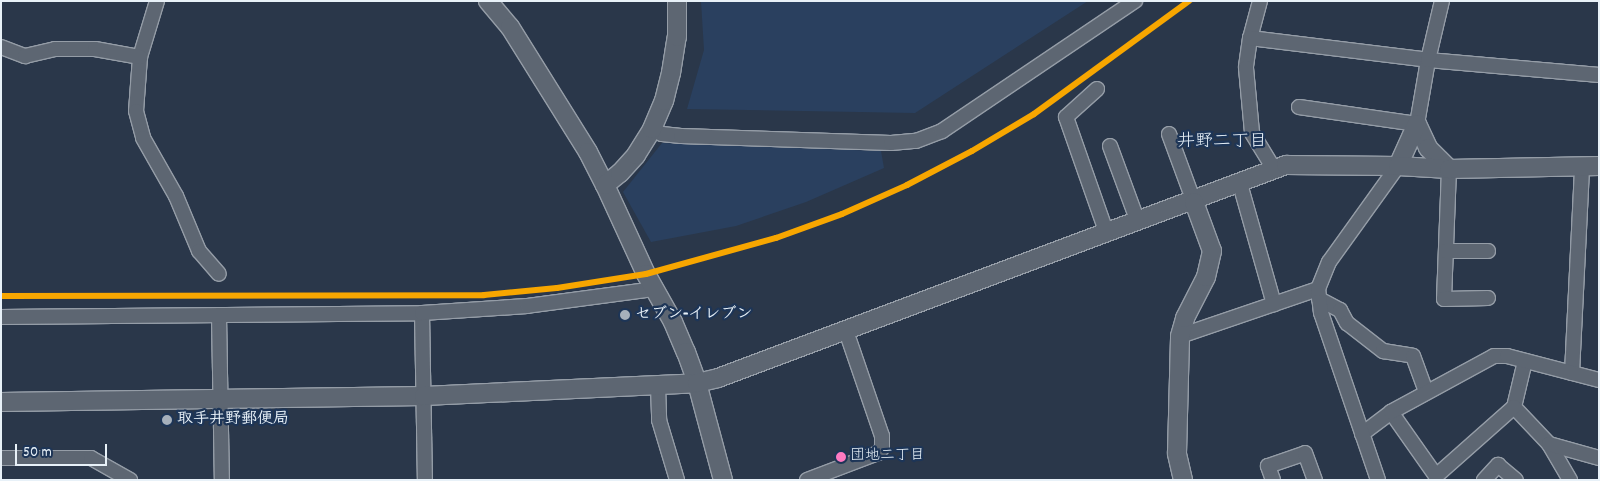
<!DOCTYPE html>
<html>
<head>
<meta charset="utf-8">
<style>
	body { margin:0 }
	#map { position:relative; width:1600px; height:481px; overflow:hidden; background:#2a374a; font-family:Dekko,"Klee One",sans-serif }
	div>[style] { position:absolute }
	.built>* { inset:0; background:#2a405f }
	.roads { filter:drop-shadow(1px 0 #959da7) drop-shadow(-1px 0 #959da7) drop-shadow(0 1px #959da7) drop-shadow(0 -1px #959da7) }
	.minor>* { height:14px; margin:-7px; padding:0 7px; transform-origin:7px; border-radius:7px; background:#5d6672 }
	.tertiary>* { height:18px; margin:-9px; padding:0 9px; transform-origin:9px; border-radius:9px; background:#5d6672 }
	.rail-1>* { height:6px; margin:-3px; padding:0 3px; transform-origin:3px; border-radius:3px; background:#f7a600 }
	.dots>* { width:14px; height:14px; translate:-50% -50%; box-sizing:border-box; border:2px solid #1d3557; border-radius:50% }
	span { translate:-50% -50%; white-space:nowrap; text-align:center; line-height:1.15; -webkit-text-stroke:4.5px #1d3557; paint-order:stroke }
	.bus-label { font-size:15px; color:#e8f1f8 }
	.left { translate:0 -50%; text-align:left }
	.poi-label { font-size:16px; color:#e8f1f8; font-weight:700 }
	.neighbourhood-label { font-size:18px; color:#e8f1f8 }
	.frame { position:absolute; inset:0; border:2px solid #e8f1f8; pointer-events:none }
	.scale { position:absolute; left:15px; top:444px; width:92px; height:22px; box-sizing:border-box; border:2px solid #e8f1f8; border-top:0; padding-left:6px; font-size:15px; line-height:18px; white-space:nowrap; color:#e8f1f8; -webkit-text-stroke:4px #1d3557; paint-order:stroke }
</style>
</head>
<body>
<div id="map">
	<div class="built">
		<i style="clip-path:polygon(701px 1px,1088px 1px,915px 113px,687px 109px,704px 50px)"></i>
		<i style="clip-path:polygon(662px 143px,881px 151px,884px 168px,806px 202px,736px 226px,651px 242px,623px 192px)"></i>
	</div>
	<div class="roads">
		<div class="minor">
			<i style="left:157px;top:1px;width:59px;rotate:106.9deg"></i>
			<i style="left:140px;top:57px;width:54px;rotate:94.2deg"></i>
			<i style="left:136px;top:111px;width:28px;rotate:75deg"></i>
			<i style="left:143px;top:138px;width:67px;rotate:60.4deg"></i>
			<i style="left:176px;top:196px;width:60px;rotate:67.3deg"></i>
			<i style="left:199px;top:251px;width:30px;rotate:49deg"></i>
			<i style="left:1260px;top:1px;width:38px;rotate:105deg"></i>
			<i style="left:1250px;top:38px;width:30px;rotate:98deg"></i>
			<i style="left:1246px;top:68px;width:65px;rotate:84.7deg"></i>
			<i style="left:1252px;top:133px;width:42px;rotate:58.6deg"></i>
			<i style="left:1250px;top:38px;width:179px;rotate:7deg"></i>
			<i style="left:1428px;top:60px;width:172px;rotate:5deg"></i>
			<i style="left:1px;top:47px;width:26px;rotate:21deg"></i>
			<i style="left:25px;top:56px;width:31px;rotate:-13deg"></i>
			<i style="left:55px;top:49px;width:40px"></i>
			<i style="left:95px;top:49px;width:46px;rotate:10.1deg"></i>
			<i style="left:1097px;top:89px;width:42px;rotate:137.9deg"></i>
			<i style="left:1066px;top:117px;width:124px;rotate:70.7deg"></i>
			<i style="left:1299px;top:107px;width:119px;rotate:8.2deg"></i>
			<i style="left:1417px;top:124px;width:65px;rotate:-80.2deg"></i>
			<i style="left:1428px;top:60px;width:61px;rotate:-76.7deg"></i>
			<i style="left:652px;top:129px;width:11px;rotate:27deg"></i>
			<i style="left:662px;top:134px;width:19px;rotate:6deg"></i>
			<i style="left:681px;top:136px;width:210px;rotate:1.9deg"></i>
			<i style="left:891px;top:143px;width:25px;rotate:-5deg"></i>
			<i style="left:916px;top:141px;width:28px;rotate:-21deg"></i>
			<i style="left:942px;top:131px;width:233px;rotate:-34deg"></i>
			<i style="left:1169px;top:134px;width:72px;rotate:69.8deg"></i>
			<i style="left:1110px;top:146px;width:81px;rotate:69.8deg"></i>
			<i style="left:1449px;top:169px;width:130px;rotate:92.2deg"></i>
			<i style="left:1444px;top:299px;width:44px;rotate:-1.3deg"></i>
			<i style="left:1240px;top:184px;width:125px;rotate:74.2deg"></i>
			<i style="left:1446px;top:251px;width:42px"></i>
			<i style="left:1319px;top:299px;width:24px;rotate:28deg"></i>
			<i style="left:1340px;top:310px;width:15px;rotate:62deg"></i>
			<i style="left:1347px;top:323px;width:46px;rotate:37.9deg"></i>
			<i style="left:1383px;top:351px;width:30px;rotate:9deg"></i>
			<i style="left:1413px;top:356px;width:38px;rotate:70deg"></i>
			<i style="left:422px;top:313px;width:167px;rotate:89deg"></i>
			<i style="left:219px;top:315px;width:165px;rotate:89deg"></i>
			<i style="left:1px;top:317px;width:421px;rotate:-0.5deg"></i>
			<i style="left:422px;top:313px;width:105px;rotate:-3.8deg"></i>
			<i style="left:527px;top:306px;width:128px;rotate:-7.6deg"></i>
			<i style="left:1180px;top:336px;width:146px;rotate:-18.8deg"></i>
			<i style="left:1525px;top:361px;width:47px;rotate:103.4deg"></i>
			<i style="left:1514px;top:407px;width:51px;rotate:46.6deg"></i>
			<i style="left:1549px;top:444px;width:42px;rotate:59.7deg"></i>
			<i style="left:1572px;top:373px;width:207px;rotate:-87.2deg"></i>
			<i style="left:658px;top:386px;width:34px;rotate:88deg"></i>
			<i style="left:659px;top:420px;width:63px;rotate:73.3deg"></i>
			<i style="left:1391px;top:412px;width:78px;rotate:54.9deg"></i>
			<i style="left:1436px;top:476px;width:104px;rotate:-41.5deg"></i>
			<i style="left:1362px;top:434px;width:36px;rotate:-37deg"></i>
			<i style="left:1391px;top:412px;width:117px;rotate:-28.5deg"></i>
			<i style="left:1494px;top:356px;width:13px"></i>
			<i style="left:1507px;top:356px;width:95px;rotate:14.6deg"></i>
			<i style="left:1549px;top:444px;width:52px;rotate:15.6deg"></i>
			<i style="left:1px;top:458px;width:90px"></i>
			<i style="left:91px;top:458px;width:45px;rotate:29.4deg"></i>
			<i style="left:807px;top:480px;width:76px;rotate:-20.8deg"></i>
			<i style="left:878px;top:453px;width:6px;rotate:-51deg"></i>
			<i style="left:882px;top:448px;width:12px;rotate:-90deg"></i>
			<i style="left:882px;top:436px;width:111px;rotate:-108.9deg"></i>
			<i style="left:1273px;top:480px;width:15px;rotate:-110deg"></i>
			<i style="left:1268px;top:466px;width:39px;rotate:-19deg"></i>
			<i style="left:1305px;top:453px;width:29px;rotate:70deg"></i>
			<i style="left:1378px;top:480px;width:176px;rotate:-108.8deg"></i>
			<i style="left:1321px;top:313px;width:24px;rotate:-97deg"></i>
			<i style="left:1318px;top:289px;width:29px;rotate:-68deg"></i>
			<i style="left:1329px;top:262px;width:118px;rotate:-54.3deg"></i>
			<i style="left:1484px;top:480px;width:21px;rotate:-47deg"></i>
			<i style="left:1498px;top:465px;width:23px;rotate:40deg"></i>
		</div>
		<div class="tertiary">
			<i style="left:488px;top:1px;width:34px;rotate:50deg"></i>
			<i style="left:510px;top:27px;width:147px;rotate:58deg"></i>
			<i style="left:588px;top:152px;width:37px;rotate:63deg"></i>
			<i style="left:605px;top:185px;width:98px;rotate:65.3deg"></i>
			<i style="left:646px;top:274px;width:55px;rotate:60.6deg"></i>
			<i style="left:673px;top:322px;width:33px;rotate:67deg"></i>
			<i style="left:686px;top:352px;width:33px;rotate:70deg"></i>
			<i style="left:697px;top:383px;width:100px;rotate:75deg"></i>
			<i style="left:1417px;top:124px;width:26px;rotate:65deg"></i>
			<i style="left:1428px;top:148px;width:30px;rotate:45deg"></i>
			<i style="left:1398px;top:166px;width:46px;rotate:-65.7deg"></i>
			<i style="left:605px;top:185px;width:19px;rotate:-39deg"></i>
			<i style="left:620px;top:173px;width:24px;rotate:-48deg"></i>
			<i style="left:636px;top:155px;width:31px;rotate:-58deg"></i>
			<i style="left:652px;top:129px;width:30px;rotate:-67deg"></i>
			<i style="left:664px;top:101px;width:29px;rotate:-76deg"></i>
			<i style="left:671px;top:73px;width:36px;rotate:-81deg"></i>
			<i style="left:677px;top:37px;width:36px;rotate:-90deg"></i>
			<i style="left:1px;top:402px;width:423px;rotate:-0.8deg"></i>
			<i style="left:424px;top:396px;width:273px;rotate:-2.7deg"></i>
			<i style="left:697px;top:383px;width:22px;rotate:-13deg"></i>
			<i style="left:718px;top:378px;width:607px;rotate:-20.56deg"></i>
			<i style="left:1286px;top:165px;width:112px;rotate:0.5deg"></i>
			<i style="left:1398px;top:166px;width:51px;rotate:3.4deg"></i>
			<i style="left:1449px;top:169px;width:150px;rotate:-1.1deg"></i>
			<i style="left:1183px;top:480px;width:28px;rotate:-103deg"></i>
			<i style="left:1177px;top:453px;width:117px;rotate:-88.5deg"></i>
			<i style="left:1180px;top:336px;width:19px;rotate:-74deg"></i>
			<i style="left:1185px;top:318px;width:46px;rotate:-62.9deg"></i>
			<i style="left:1206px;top:277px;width:27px;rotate:-77deg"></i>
			<i style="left:1212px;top:251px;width:52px;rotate:-110.2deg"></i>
		</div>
	</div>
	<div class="rail-1">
		<i style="left:1px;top:296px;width:483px;rotate:-0.1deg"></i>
		<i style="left:484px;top:295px;width:73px;rotate:-5.5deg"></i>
		<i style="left:557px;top:288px;width:90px;rotate:-8.9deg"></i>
		<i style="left:646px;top:274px;width:135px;rotate:-15.5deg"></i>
		<i style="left:776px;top:238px;width:70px;rotate:-20deg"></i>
		<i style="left:842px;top:214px;width:71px;rotate:-24deg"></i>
		<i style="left:907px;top:185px;width:73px;rotate:-27.6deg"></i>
		<i style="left:972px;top:151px;width:72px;rotate:-30.8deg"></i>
		<i style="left:1034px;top:114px;width:192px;rotate:-36.1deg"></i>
	</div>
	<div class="dots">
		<i style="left:625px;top:315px;background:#a6b0bb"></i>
		<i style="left:167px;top:420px;background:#a6b0bb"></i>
		<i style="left:841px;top:457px;background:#fe7ac1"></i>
	</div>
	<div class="bus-label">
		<span class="left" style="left:850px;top:457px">団地二丁目</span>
	</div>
	<div class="poi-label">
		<span class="left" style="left:635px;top:315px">セブン-イレブン</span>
		<span class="left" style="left:177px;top:420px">取手井野郵便局</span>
	</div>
	<div class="neighbourhood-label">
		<span style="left:1222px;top:143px">井野二丁目</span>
	</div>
	<div class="frame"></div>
	<div class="scale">50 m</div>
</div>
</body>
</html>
